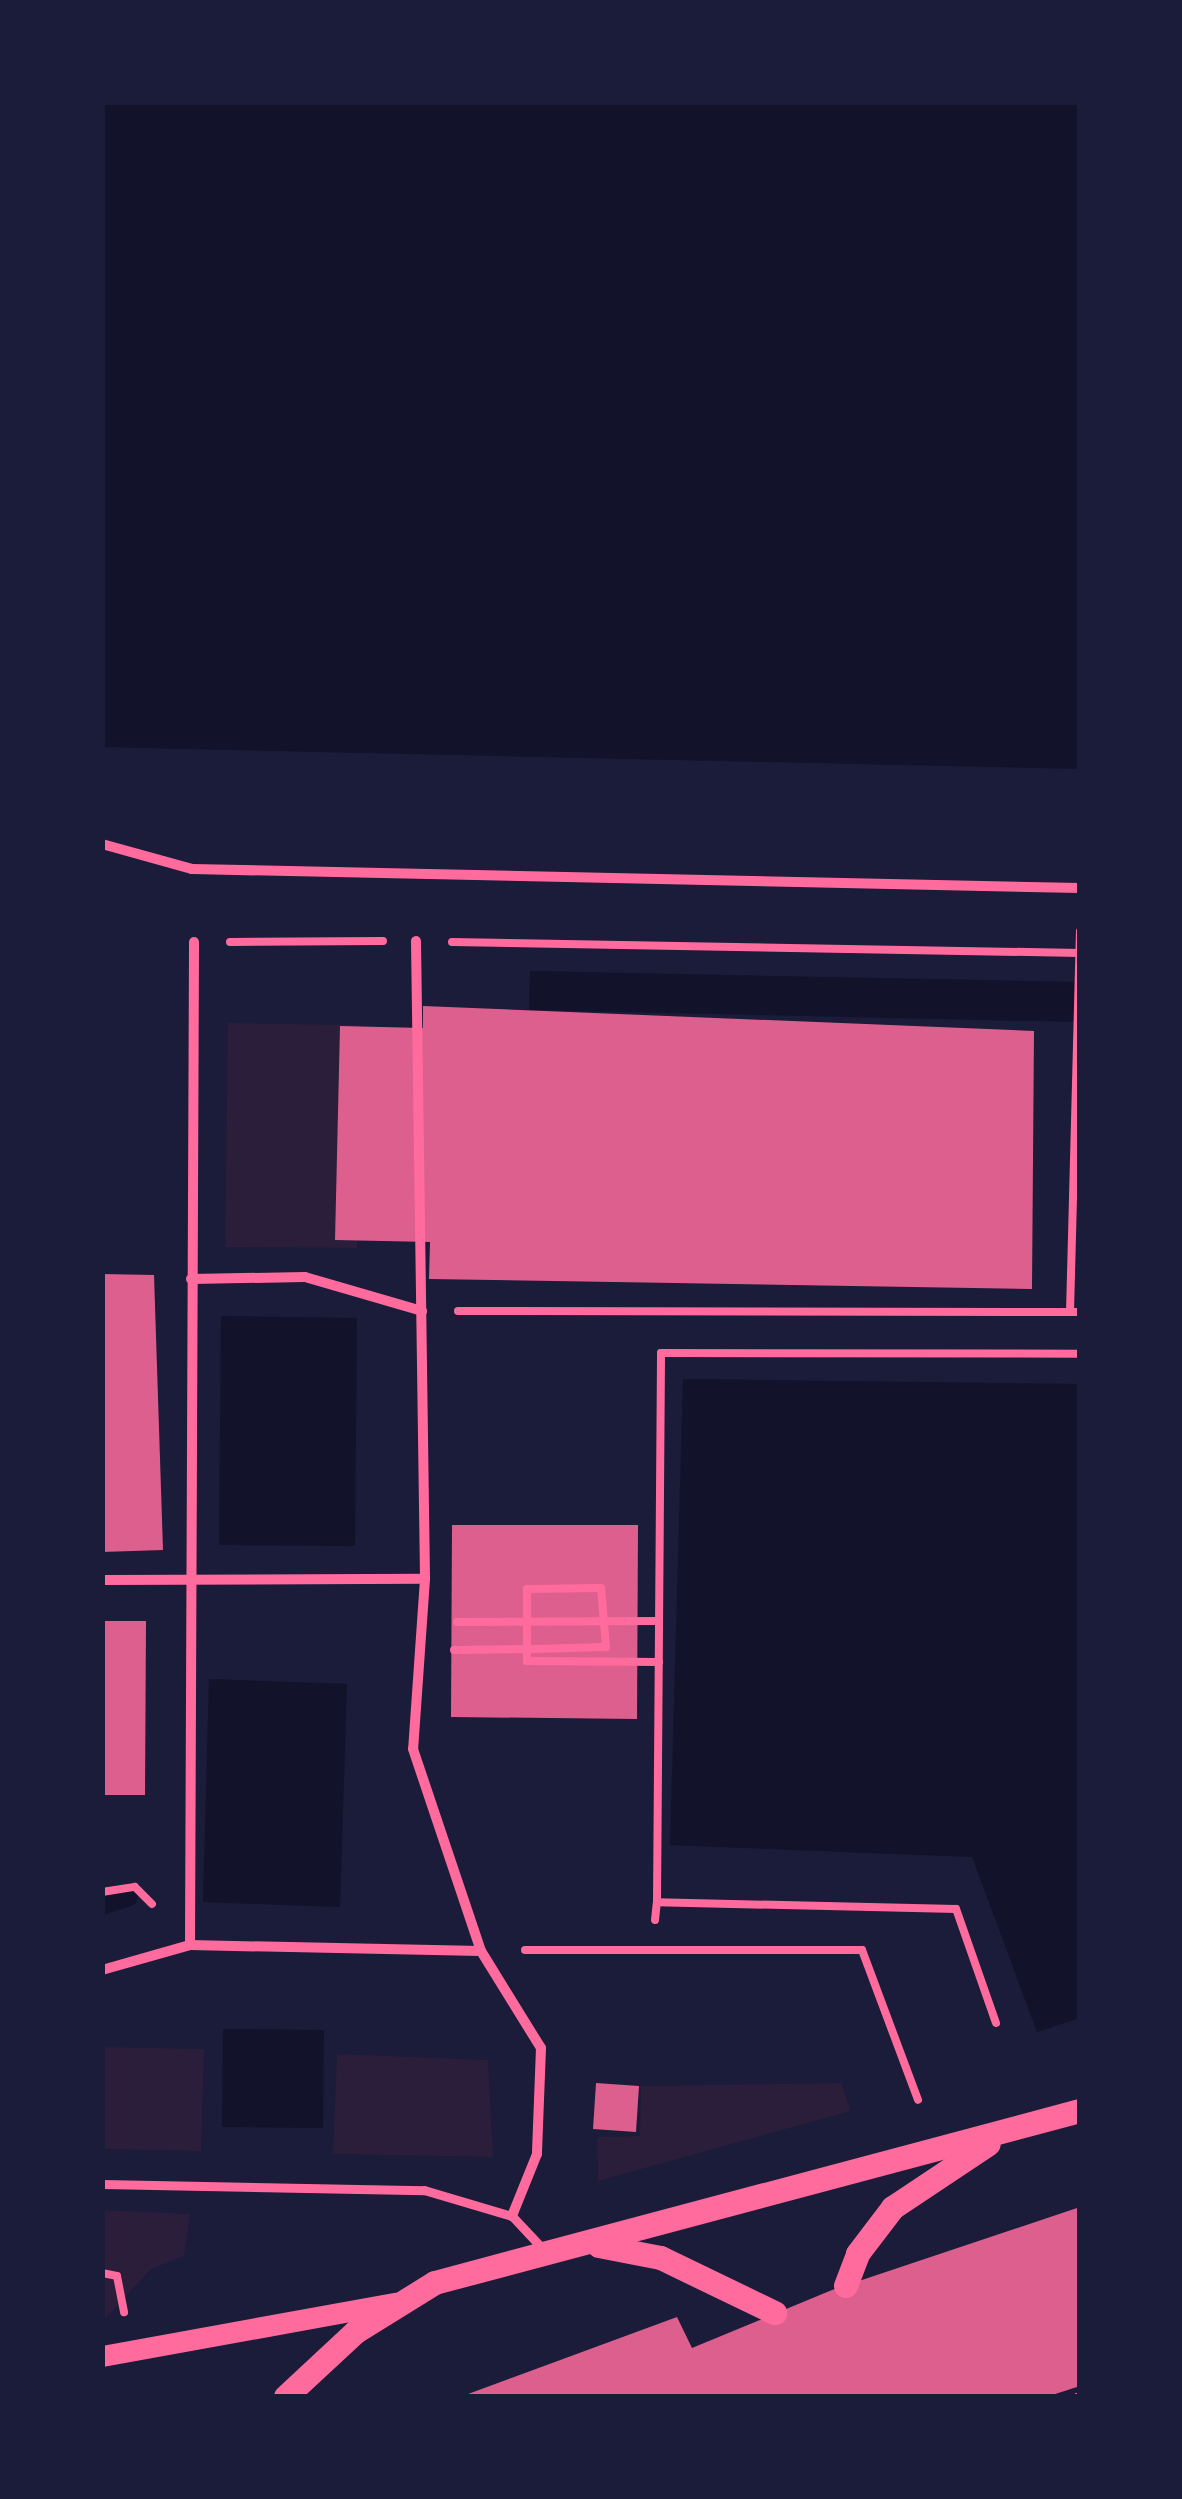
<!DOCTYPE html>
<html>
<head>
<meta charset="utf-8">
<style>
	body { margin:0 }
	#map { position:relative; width:1182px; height:2499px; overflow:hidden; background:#1b1b3a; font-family:"Exo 2",sans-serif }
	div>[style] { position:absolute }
	.green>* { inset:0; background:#2a1e3b }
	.water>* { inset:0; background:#12122b }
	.stream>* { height:18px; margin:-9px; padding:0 9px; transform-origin:9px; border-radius:9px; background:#12122b }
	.building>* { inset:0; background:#dd5f8e }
	.path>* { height:8px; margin:-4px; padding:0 4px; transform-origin:4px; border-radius:4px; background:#ff6b9d }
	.service>* { height:9px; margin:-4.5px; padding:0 4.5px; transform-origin:4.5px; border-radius:4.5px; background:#ff6b9d }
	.pedestrian>* { height:10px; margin:-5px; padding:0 5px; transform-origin:5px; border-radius:5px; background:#ff6b9d }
	.tertiary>* { height:21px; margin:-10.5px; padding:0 10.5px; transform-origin:10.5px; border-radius:10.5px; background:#ff6b9d }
	.secondary>* { height:24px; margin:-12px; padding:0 12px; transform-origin:12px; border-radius:12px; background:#ff6b9d }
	span { translate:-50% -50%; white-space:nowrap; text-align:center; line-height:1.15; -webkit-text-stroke:10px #1b1b3a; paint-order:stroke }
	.frame { position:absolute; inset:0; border:105px solid #1b1b3a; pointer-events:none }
</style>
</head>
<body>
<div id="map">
	<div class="green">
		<i style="clip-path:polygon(228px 1023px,359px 1025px,357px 1248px,225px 1247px)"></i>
		<i style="clip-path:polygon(102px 2047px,204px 2049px,201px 2151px,102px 2149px)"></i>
		<i style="clip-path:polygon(337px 2054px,488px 2060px,493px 2157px,333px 2154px)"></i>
		<i style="clip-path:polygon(841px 2083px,851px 2111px,598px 2181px,597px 2137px,640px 2136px,641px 2086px)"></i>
		<i style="clip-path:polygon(102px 2210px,190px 2214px,184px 2256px,151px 2269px,102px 2322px)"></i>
	</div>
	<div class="water">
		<i style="clip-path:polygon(102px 102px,1080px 102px,1080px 769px,102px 747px)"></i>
		<i style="clip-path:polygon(530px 971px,1080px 982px,1080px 1022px,529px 1010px)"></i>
		<i style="clip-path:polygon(221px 1316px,357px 1318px,355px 1546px,219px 1545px)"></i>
		<i style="clip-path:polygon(683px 1379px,1080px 1384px,1080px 2018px,1037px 2032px,972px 1857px,670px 1845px)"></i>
		<i style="clip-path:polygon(209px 1679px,347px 1684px,340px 1907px,203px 1902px)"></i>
		<i style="clip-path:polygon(223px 2029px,324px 2030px,323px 2128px,222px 2127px)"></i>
	</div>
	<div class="stream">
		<i style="left:102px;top:1906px;width:28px;rotate:-18deg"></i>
	</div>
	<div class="building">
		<i style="clip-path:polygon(423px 1006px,1034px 1031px,1032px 1289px,429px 1279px,430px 1242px,335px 1240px,340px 1026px,423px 1028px)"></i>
		<i style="clip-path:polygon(102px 1274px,154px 1275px,163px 1550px,102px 1552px)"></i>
		<i style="clip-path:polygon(452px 1525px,638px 1525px,637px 1719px,451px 1717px)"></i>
		<i style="clip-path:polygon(102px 1621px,146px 1621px,145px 1795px,102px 1795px)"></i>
		<i style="clip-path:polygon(596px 2083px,639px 2086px,636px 2132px,593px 2129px)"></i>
		<i style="clip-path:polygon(1080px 2207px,1080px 2386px,1046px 2397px,460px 2397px,677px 2317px,692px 2348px,832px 2290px)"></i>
	</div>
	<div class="path">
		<i style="left:230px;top:942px;width:153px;rotate:-0.4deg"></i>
		<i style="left:452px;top:942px;width:628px;rotate:1deg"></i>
		<i style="left:458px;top:1311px;width:622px;rotate:0.09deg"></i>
		<i style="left:1070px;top:1312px;width:381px;rotate:-88.5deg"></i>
		<i style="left:457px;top:1622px;width:202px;rotate:-0.3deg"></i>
		<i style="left:454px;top:1650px;width:80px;rotate:-0.7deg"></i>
		<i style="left:534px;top:1649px;width:72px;rotate:-1.6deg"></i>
		<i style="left:606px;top:1647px;width:59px;rotate:-94.8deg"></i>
		<i style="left:601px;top:1588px;width:74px;rotate:179.2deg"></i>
		<i style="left:527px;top:1589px;width:72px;rotate:90deg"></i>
		<i style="left:527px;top:1661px;width:132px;rotate:0.4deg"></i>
		<i style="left:102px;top:1892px;width:33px;rotate:-9deg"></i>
		<i style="left:135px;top:1887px;width:24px;rotate:45deg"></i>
		<i style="left:655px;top:1920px;width:18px;rotate:-84deg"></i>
		<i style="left:525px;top:1950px;width:337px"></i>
		<i style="left:862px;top:1950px;width:160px;rotate:69.5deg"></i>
		<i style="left:996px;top:2023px;width:121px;rotate:-109.3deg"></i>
		<i style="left:956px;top:1909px;width:299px;rotate:-178.7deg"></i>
		<i style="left:657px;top:1902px;width:549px;rotate:-89.58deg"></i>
		<i style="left:661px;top:1353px;width:419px;rotate:0.1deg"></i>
		<i style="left:102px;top:2273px;width:15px;rotate:11deg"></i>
		<i style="left:117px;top:2276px;width:37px;rotate:79deg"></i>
		<i style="left:1077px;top:2397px;width:3px;rotate:-18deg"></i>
	</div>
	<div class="service">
		<i style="left:102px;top:2184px;width:322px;rotate:1.1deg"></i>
		<i style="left:424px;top:2190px;width:92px;rotate:16.5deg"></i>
		<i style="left:512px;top:2216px;width:44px;rotate:46.8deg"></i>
	</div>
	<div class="pedestrian">
		<i style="left:102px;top:844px;width:93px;rotate:15.5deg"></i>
		<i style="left:192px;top:869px;width:888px;rotate:1.23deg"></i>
		<i style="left:416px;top:941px;width:638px;rotate:89.19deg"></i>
		<i style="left:425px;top:1579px;width:170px;rotate:94deg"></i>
		<i style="left:413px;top:1749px;width:213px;rotate:71.4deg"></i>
		<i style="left:481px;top:1951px;width:114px;rotate:58.3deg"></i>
		<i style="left:541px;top:2048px;width:106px;rotate:92.2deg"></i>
		<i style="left:537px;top:2154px;width:67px;rotate:112deg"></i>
		<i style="left:191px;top:1279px;width:114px;rotate:-1deg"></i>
		<i style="left:305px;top:1277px;width:122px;rotate:16.2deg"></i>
		<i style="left:102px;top:1580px;width:323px;rotate:-0.2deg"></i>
		<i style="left:190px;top:1945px;width:1003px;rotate:-89.77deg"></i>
		<i style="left:102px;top:1970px;width:91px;rotate:-15.9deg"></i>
		<i style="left:190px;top:1945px;width:291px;rotate:1.2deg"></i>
	</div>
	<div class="tertiary">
		<i style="left:102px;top:2356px;width:298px;rotate:-10.3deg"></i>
	</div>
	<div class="secondary">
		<i style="left:599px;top:2246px;width:63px;rotate:11deg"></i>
		<i style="left:661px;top:2258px;width:127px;rotate:25.8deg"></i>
		<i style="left:846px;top:2286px;width:34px;rotate:-69deg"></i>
		<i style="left:858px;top:2254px;width:58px;rotate:-52.7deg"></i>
		<i style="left:893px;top:2208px;width:115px;rotate:-33.7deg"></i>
		<i style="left:286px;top:2397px;width:96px;rotate:-42.9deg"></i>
		<i style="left:356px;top:2332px;width:93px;rotate:-31.8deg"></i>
		<i style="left:435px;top:2283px;width:668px;rotate:-14.93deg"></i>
	</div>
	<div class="frame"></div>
</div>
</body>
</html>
